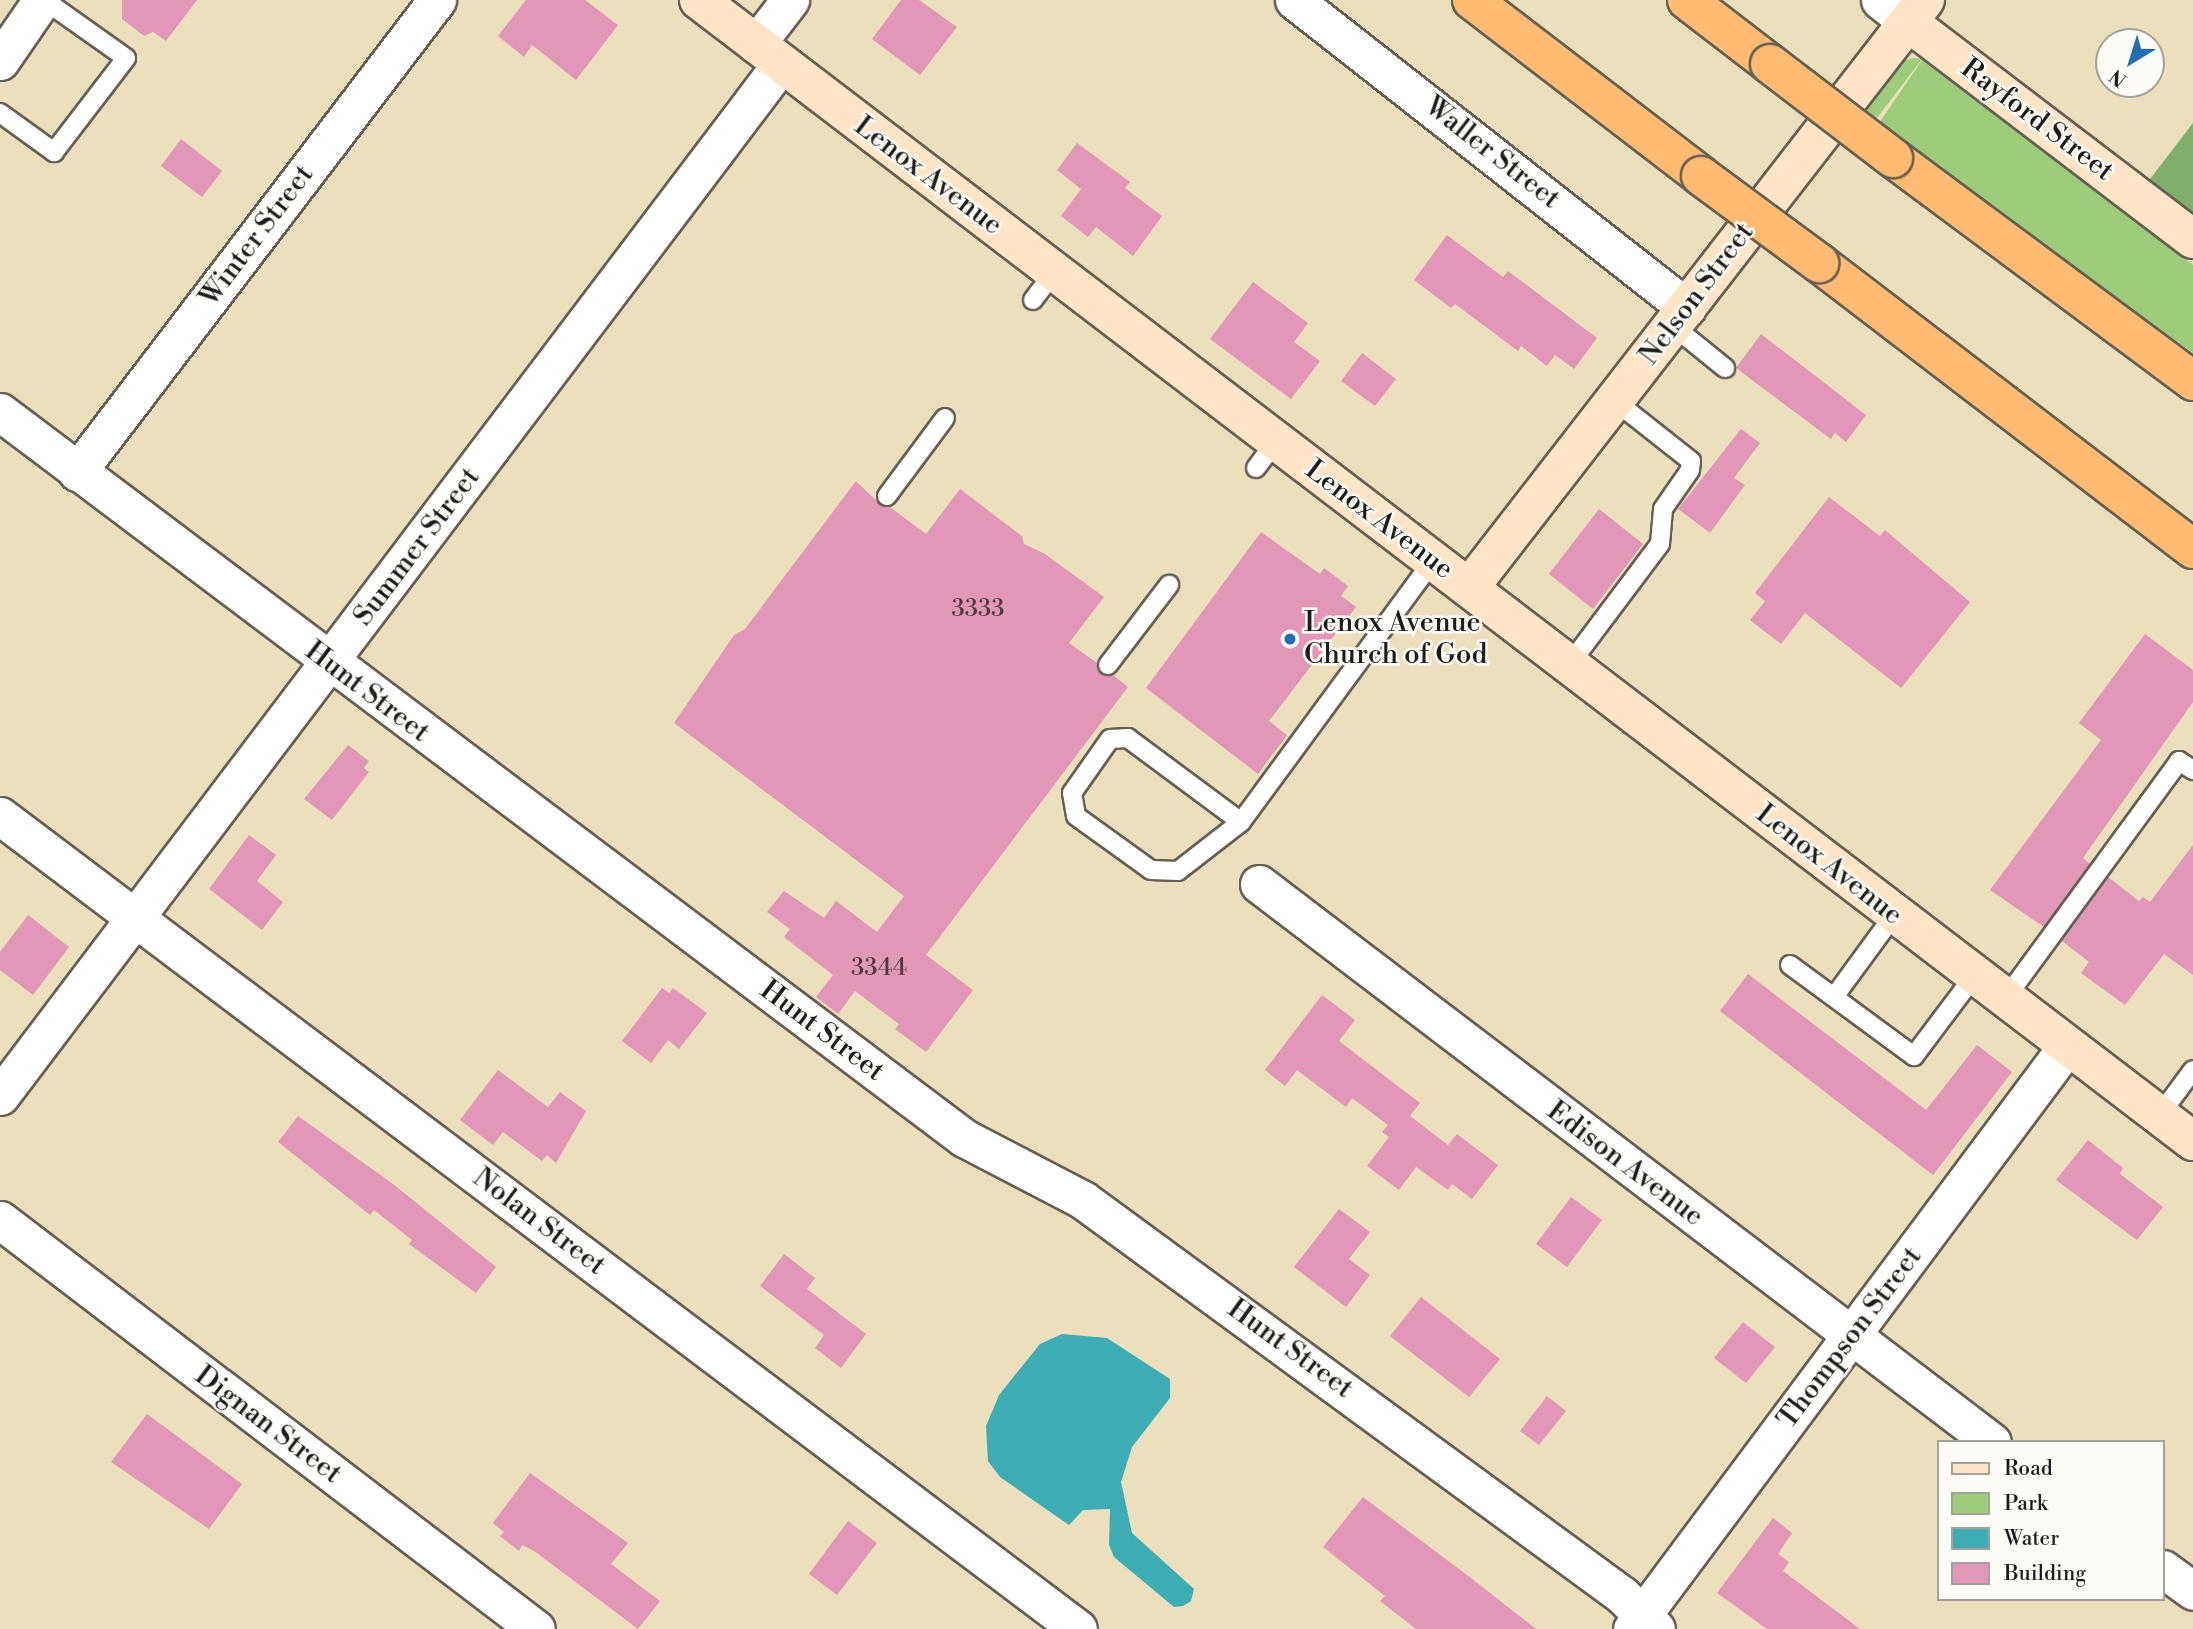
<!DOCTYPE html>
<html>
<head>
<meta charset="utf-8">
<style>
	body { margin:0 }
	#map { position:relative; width:2193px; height:1629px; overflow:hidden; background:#ecdfbc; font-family:"Libre Bodoni",serif }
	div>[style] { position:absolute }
	.green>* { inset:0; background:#9dcd7b }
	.forest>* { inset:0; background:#7eb06b }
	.water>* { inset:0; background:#3cadb5 }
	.building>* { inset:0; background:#e297b8 }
	.roads { filter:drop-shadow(2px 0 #656054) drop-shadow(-2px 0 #656054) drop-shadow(0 2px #656054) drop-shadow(0 -2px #656054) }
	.lane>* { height:18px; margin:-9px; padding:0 9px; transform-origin:9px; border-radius:9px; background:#fff }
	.street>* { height:37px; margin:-18.5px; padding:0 18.5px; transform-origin:18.5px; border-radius:18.5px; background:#fff }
	.secondary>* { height:38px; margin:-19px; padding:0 19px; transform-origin:19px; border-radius:19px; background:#ffe4c6 }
	.highway>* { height:38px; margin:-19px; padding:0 19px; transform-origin:19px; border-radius:19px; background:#ffbb71 }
	.bridges { filter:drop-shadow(2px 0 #656054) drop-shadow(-2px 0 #656054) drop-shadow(0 2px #656054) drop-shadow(0 -2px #656054) }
	.highway-bridge>* { height:38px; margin:-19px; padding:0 19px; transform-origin:19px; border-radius:19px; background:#ffbb71 }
	.dots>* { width:19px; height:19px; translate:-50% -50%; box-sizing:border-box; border:4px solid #fdfcf7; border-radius:50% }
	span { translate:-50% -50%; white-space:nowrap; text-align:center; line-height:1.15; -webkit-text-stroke:5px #fdfcf7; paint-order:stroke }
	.number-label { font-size:24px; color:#4e3b43 }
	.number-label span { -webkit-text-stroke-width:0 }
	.street-label { font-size:28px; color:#1c1c1c }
	.poi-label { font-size:28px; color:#1c1c1c }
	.left { translate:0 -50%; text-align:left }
	.legend { position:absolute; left:1937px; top:1440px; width:228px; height:161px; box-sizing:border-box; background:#fdfcf7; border:2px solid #a3a29f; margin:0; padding:9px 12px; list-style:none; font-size:21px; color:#1c1c1c }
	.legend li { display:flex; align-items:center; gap:14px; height:35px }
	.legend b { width:35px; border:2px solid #a3a29f }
	.north { position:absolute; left:2095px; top:28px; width:70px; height:70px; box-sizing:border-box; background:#fdfcf7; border:2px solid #a3a29f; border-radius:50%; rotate:218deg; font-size:19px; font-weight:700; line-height:28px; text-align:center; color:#1c1c1c }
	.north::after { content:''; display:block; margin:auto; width:24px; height:32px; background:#1f6fb2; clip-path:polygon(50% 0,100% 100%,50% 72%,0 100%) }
</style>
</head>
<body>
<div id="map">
	<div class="green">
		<i style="clip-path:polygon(1924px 57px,2193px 265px,2193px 353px,1877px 126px)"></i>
		<i style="clip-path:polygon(1914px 58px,1922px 59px,1873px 123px,1856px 111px,1896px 63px)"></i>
	</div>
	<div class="forest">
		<i style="clip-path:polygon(2193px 123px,2193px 218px,2147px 183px)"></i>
	</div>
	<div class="water">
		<i style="clip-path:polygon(1062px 1334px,1107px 1338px,1170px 1379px,1170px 1398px,1132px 1447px,1121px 1482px,1132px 1533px,1194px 1589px,1191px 1601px,1183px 1606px,1174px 1607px,1114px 1557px,1109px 1545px,1110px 1509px,1083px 1510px,1069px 1525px,1000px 1477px,988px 1461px,986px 1426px,999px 1395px,1040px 1344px)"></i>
	</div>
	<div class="building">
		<i style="clip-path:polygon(122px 0,197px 0,166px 41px,153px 32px,144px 36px,122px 19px)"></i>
		<i style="clip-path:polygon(526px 0,585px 0,618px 25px,576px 80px,532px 45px,524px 57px,498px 36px)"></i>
		<i style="clip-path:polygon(901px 0,919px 0,957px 27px,920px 75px,872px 39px)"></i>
		<i style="clip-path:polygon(181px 139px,222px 171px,202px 197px,161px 166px)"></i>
		<i style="clip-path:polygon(1077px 143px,1130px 182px,1125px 188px,1162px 216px,1133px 256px,1096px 227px,1088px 237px,1061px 216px,1081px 189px,1057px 170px)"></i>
		<i style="clip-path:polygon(1447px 235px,1503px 277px,1508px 271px,1597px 338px,1574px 369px,1555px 355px,1547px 366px,1521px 346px,1518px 351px,1455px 304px,1451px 308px,1414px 280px)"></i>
		<i style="clip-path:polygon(1253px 282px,1308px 323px,1294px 342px,1320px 361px,1291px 399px,1210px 339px)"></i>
		<i style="clip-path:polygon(1761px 334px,1866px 415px,1846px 442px,1835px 433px,1831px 439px,1736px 368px)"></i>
		<i style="clip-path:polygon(1362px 353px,1396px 379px,1375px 406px,1341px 381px)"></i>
		<i style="clip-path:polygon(1741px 429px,1760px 443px,1734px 478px,1745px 485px,1710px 533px,1678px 509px)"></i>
		<i style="clip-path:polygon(856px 481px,881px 505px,890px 507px,926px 534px,960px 489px,1022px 536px,1024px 544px,1045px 554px,1104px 597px,1069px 643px,1097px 663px,1102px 674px,1113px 675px,1128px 687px,926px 955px,973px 990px,926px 1052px,895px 1029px,899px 1024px,855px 991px,838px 1014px,816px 997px,833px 975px,784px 937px,790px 929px,767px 912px,784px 891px,824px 918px,836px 901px,877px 932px,904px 896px,674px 723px,734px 635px,745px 629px)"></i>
		<i style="clip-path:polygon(1829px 497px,1880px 536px,1885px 530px,1970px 602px,1901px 688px,1805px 613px,1781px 644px,1750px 620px,1765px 601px,1755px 593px)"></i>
		<i style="clip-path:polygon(1599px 509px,1643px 544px,1593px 609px,1549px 574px)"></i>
		<i style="clip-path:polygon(1261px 532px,1320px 574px,1324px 568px,1348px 586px,1341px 596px,1356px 607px,1269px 721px,1287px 735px,1258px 774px,1146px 688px)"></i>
		<i style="clip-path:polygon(2145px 634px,2193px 670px,2193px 702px,2083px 858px,2090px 864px,2044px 927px,1990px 890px,2101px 740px,2079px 723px)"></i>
		<i style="clip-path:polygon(348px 745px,369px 761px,364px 768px,369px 772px,332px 820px,304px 799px)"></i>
		<i style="clip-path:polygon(249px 835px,276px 855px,257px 881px,283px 902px,262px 930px,209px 889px)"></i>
		<i style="clip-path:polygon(2193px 845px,2193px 975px,2164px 954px,2125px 1005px,2081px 973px,2089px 962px,2062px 941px,2108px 877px,2139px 901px,2143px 897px,2150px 902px)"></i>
		<i style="clip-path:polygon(28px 915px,69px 947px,33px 995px,0 970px,0 952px)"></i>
		<i style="clip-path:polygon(1748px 974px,1926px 1110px,1977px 1045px,2012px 1072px,1933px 1175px,1720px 1011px)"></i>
		<i style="clip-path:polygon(662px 988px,669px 993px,673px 988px,707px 1013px,679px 1049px,668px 1040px,651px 1063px,622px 1041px)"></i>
		<i style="clip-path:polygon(1322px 995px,1355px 1020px,1339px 1041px,1420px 1103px,1410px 1116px,1448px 1145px,1457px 1134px,1498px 1165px,1472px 1199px,1452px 1184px,1448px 1190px,1416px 1167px,1399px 1190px,1367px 1166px,1389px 1137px,1382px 1132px,1388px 1125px,1352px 1098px,1346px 1107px,1297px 1070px,1285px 1086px,1265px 1070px)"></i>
		<i style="clip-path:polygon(498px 1070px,548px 1107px,560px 1092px,586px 1111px,556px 1163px,547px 1155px,542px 1161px,503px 1132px,493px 1145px,460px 1120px)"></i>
		<i style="clip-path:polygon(298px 1116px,393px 1184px,496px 1267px,476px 1293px,409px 1244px,412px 1240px,374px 1210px,370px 1215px,278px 1142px)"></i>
		<i style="clip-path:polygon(2088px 1140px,2123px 1168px,2120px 1174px,2163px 1207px,2137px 1240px,2056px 1180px)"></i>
		<i style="clip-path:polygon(1571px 1197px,1602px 1220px,1567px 1267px,1536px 1244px)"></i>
		<i style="clip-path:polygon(1339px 1209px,1370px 1232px,1349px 1259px,1370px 1275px,1346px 1307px,1294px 1267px)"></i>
		<i style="clip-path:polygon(784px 1254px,815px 1278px,807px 1289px,866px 1334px,841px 1368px,815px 1348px,824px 1335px,760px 1286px)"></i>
		<i style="clip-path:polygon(1421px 1297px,1500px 1359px,1469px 1397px,1390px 1336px)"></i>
		<i style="clip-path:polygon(1743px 1322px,1775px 1347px,1746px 1383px,1714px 1358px)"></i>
		<i style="clip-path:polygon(1547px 1396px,1566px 1411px,1539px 1445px,1520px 1431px)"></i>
		<i style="clip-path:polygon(147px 1414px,242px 1484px,209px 1529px,111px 1462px)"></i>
		<i style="clip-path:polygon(530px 1473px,628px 1543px,611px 1564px,660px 1601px,638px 1629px,534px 1551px,522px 1545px,519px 1551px,500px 1536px,504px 1532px,493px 1523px)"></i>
		<i style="clip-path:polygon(1363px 1497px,1471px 1578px,1536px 1629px,1416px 1629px,1380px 1601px,1385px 1596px,1323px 1547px)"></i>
		<i style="clip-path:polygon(1773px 1518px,1792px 1533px,1778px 1554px,1789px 1562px,1783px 1571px,1860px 1629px,1767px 1629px,1717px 1593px)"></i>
		<i style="clip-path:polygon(848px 1521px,877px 1543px,837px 1595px,809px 1574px)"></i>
	</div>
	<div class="roads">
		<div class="lane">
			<i style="left:0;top:113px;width:67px;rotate:35.8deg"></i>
			<i style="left:54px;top:152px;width:118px;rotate:-52.5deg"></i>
			<i style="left:126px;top:58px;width:100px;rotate:-144.7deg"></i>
			<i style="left:1033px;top:300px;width:35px;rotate:-53deg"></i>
			<i style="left:1673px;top:326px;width:67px;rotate:38.9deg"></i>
			<i style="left:1256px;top:468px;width:34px;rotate:-53deg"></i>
			<i style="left:887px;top:496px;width:97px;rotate:-53.4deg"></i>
			<i style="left:1108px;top:665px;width:101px;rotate:-52.7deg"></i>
			<i style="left:1569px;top:665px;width:151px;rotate:-53.1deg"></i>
			<i style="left:1660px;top:544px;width:35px;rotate:-85deg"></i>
			<i style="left:1663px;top:509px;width:47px;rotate:-55.3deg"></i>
			<i style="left:1690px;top:470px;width:9px;rotate:-84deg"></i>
			<i style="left:1691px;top:461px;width:97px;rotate:-141.7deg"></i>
			<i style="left:1241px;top:822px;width:141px;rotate:-143.4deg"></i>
			<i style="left:1128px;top:738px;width:18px;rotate:177deg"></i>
			<i style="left:1110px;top:739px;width:66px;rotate:125.1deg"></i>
			<i style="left:1072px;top:793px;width:23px;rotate:80deg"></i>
			<i style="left:1076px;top:816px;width:92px;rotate:35.8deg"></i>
			<i style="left:1151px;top:870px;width:27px;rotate:2deg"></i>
			<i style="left:1178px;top:871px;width:80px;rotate:-37.9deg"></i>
			<i style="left:1241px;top:822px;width:324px;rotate:-53.7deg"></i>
			<i style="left:1790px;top:965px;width:154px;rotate:36.3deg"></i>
			<i style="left:1914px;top:1056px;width:100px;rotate:-53.1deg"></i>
			<i style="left:1834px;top:997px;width:102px;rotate:-53.8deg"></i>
			<i style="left:2005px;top:999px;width:295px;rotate:-53.8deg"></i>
			<i style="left:2179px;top:761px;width:17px;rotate:33deg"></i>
			<i style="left:2159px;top:1116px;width:57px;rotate:-53.5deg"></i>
		</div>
		<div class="street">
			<i style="left:1294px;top:0;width:499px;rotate:38.1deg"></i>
			<i style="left:1880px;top:0;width:36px;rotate:38deg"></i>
			<i style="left:756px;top:44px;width:56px;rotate:-52.3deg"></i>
			<i style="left:0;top:61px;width:74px;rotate:-55.5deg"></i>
			<i style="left:0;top:412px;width:1207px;rotate:36.98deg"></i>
			<i style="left:964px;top:1138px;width:134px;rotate:27.5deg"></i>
			<i style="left:1083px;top:1200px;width:668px;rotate:36.24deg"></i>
			<i style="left:1622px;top:1595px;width:48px;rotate:45deg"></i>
			<i style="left:77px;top:472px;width:594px;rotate:-52.67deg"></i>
			<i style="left:0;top:816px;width:1350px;rotate:37.02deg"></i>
			<i style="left:1259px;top:884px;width:921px;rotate:37.28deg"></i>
			<i style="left:0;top:1096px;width:1294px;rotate:-52.88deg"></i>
			<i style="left:0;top:1220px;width:674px;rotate:37.35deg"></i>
			<i style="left:2163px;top:1569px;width:37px;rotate:36deg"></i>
			<i style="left:1632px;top:1629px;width:727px;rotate:-53.27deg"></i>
		</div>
		<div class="secondary">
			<i style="left:699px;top:0;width:1880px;rotate:37.37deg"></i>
			<i style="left:1908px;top:22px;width:358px;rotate:37.3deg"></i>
			<i style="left:1469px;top:588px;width:744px;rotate:-52.21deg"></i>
		</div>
		<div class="highway">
			<i style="left:1472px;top:0;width:289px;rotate:37.5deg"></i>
			<i style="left:1687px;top:0;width:105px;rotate:37.6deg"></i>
			<i style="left:1893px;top:158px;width:374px;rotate:36.6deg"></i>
			<i style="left:1819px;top:263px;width:471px;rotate:37.4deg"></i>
		</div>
	</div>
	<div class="bridges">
		<div class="highway-bridge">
			<i style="left:1770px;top:64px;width:155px;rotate:37.4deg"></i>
			<i style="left:1701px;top:176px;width:147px;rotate:36.4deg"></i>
		</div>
	</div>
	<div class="dots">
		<i style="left:1290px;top:639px;background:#1f6fb2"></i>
	</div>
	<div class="number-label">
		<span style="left:978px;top:610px">3333</span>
		<span style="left:879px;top:969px">3344</span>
	</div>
	<div class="street-label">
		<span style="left:2037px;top:120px;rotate:37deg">Rayford Street</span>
		<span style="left:1492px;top:153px;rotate:38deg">Waller Street</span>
		<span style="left:928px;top:176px;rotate:37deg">Lenox Avenue</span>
		<span style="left:257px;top:236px;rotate:-53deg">Winter Street</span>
		<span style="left:1697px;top:294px;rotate:-53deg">Nelson Street</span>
		<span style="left:1379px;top:520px;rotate:37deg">Lenox Avenue</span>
		<span style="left:417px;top:547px;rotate:-53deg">Summer Street</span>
		<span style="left:367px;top:692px;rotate:37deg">Hunt Street</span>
		<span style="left:1829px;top:865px;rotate:38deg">Lenox Avenue</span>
		<span style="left:822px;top:1031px;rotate:37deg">Hunt Street</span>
		<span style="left:1625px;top:1164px;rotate:37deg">Edison Avenue</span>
		<span style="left:539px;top:1222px;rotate:37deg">Nolan Street</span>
		<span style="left:1850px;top:1338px;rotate:-53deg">Thompson Street</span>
		<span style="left:1290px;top:1349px;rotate:36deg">Hunt Street</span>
		<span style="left:268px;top:1425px;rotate:37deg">Dignan Street</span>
	</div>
	<div class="poi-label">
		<span class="left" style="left:1304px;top:639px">Lenox Avenue<br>Church of God</span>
	</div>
	<ul class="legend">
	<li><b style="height:9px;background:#ffe4c6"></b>Road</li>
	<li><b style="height:19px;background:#9dcd7b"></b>Park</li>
	<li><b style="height:19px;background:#3cadb5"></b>Water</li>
	<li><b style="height:19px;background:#e297b8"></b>Building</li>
	</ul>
	<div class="north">N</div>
</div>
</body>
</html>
